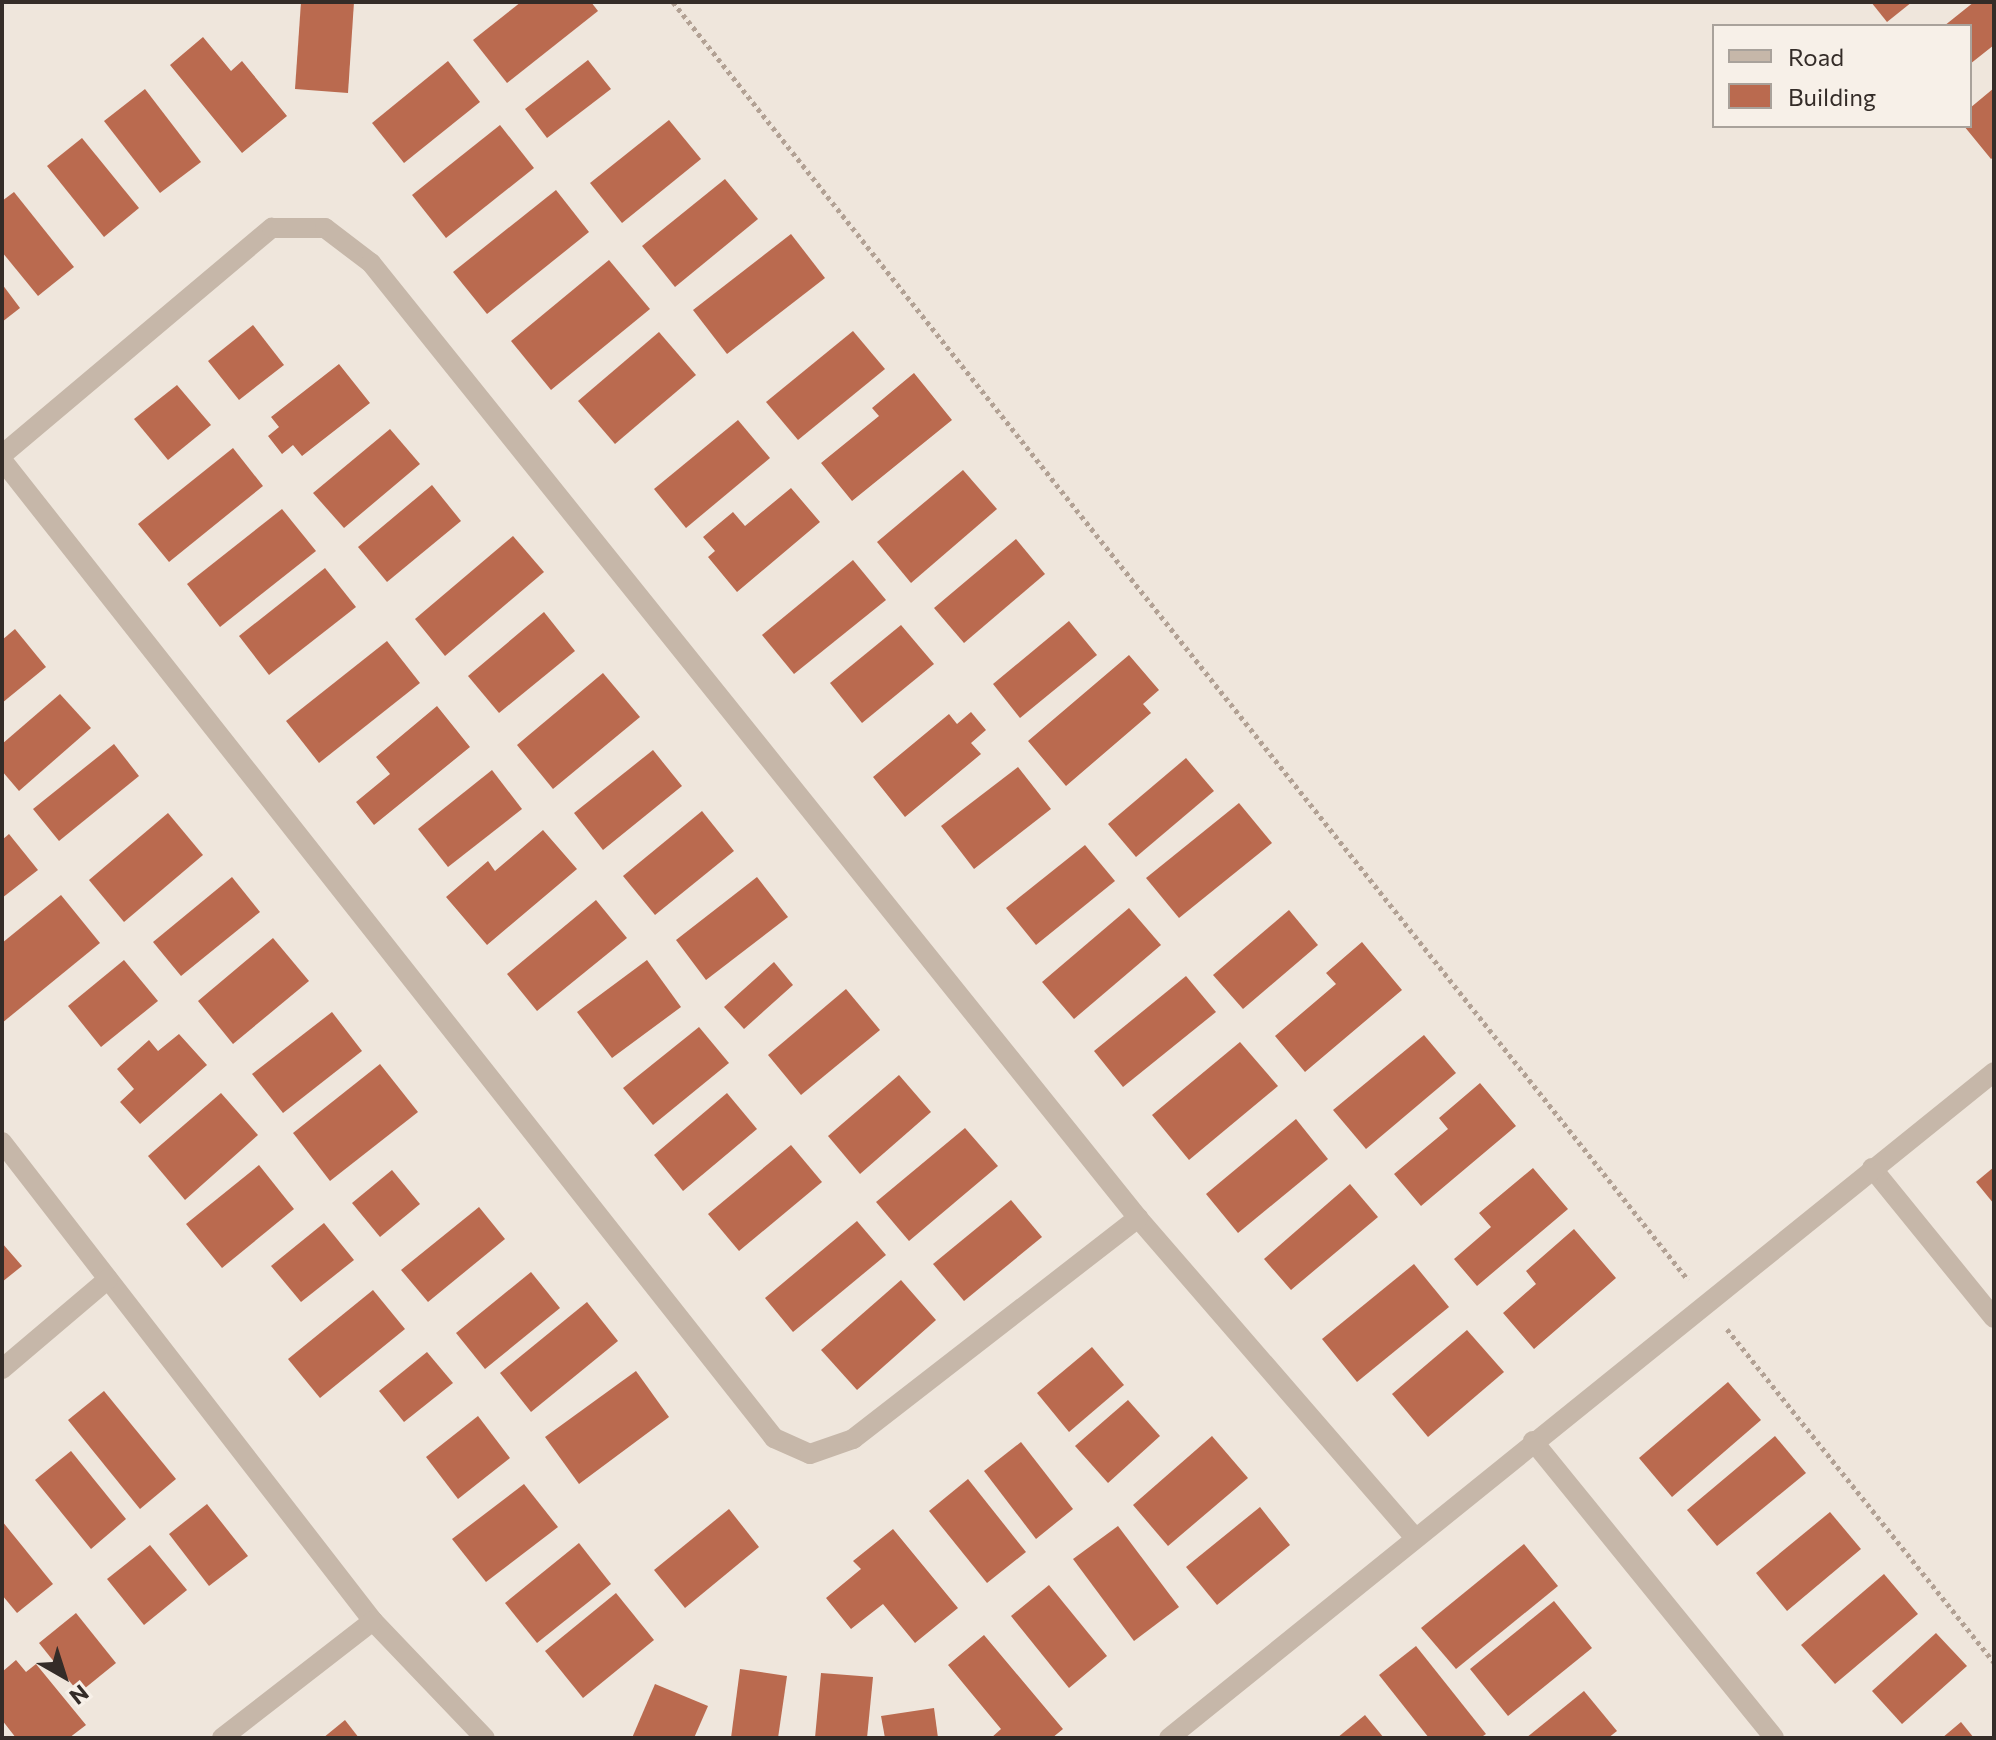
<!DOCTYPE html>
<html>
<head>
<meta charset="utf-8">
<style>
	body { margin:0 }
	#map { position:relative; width:1996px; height:1740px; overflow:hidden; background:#efe6dc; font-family:Commissioner,sans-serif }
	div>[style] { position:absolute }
	.building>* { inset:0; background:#ba6a4f }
	.path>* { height:5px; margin-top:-2.5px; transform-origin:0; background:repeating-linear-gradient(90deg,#b2a194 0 4px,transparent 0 8px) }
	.minor>* { height:20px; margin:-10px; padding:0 10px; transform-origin:10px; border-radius:10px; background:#c6b7a9 }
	span { translate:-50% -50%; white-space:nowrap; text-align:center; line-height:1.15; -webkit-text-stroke:6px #f7f0e8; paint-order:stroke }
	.frame { position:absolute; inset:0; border:4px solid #342c28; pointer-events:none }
	.legend { position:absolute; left:1712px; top:24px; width:260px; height:104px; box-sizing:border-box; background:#f7f0e8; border:2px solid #a9a29b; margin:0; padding:10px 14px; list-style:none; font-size:24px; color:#342c28 }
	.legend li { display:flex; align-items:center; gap:16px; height:40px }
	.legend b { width:40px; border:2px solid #a9a29b }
	.north { position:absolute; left:24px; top:1636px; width:80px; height:80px; -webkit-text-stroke:6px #f7f0e8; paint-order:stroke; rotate:141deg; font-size:22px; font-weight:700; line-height:32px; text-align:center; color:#342c28 }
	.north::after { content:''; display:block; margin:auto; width:28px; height:36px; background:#342c28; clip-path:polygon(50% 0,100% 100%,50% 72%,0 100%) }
</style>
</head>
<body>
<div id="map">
	<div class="building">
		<i style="clip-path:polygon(301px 2px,354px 2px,348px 93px,295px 89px)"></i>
		<i style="clip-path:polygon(521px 2px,591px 2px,598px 11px,507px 83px,473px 40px)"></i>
		<i style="clip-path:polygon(1871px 2px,1912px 2px,1887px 22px)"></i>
		<i style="clip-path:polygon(1974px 2px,1994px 2px,1994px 45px,1970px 64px,1970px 26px,1944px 26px)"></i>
		<i style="clip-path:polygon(203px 37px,231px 71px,242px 61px,287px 116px,242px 153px,170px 65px)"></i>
		<i style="clip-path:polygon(588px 60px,611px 89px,547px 138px,525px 109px)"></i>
		<i style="clip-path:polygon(448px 61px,480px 102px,404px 163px,372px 123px)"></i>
		<i style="clip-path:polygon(1994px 88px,1994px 157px,1991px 159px,1964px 126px,1970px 126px,1970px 108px)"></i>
		<i style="clip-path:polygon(145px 89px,201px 162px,160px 193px,104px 121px)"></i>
		<i style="clip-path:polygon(669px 120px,701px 159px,622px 223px,590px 183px)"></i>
		<i style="clip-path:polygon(500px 125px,534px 168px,446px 238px,412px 195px)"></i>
		<i style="clip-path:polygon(82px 138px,139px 208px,104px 237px,47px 166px)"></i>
		<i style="clip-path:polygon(725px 179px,758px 219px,675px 287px,642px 246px)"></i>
		<i style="clip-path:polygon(556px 190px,589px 232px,487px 314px,453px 272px)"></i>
		<i style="clip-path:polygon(14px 192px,74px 267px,38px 296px,2px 252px,2px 201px)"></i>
		<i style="clip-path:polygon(791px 234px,825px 278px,727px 354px,693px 310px)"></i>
		<i style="clip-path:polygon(609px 260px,650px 309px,551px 390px,511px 341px)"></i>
		<i style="clip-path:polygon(2px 284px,20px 308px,2px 322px)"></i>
		<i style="clip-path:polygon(253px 325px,284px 365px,239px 400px,208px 361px)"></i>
		<i style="clip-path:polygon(853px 331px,885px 369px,798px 440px,766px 402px)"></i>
		<i style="clip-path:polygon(659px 332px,696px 375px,615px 444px,578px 401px)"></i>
		<i style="clip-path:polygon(339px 364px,370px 403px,302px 456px,293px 445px,282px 454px,268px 436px,279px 427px,271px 417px)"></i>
		<i style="clip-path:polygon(914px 373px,952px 420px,852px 501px,821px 463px,879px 416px,872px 408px)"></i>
		<i style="clip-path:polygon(177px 385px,211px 425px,168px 460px,134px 419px)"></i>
		<i style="clip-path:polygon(738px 420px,770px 458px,686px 528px,654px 489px)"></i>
		<i style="clip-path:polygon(390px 429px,420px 464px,344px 528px,313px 493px)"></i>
		<i style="clip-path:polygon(233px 448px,263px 486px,169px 562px,138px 524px)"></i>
		<i style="clip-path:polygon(963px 470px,997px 509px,911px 583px,877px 542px)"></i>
		<i style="clip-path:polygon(432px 485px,461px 521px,387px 582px,358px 547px)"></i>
		<i style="clip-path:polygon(791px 488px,820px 522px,737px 592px,708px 557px,715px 551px,703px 537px,733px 512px,745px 526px)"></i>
		<i style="clip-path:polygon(282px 509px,316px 551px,220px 627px,187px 584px)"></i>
		<i style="clip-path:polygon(513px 536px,544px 572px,445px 656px,415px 619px)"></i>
		<i style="clip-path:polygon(1016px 539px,1045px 574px,964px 643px,934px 608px)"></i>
		<i style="clip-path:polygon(853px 560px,886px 600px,794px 674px,762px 635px)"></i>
		<i style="clip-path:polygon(325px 568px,356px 607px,269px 675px,239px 636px)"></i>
		<i style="clip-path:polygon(544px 612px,575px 651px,499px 713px,468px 676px)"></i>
		<i style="clip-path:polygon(1069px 621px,1097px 655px,1020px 718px,993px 684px)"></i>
		<i style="clip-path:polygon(901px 625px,934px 664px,862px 723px,830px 683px)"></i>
		<i style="clip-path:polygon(15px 629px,46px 667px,2px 703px,2px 640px)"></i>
		<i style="clip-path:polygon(387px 641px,420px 683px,319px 763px,286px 721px)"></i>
		<i style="clip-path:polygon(1129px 655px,1159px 690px,1143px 704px,1151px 713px,1066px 786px,1028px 741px)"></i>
		<i style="clip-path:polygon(603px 673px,640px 717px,553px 789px,517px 745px)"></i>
		<i style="clip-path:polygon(60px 694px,91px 728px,19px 791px,2px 771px,2px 744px)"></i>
		<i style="clip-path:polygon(437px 706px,470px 747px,374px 825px,356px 802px,390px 774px,376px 757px)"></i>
		<i style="clip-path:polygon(971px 712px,986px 730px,971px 743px,981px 754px,905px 817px,873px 777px,949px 714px,957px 724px)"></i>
		<i style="clip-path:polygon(114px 744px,139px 776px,59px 841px,33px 809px)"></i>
		<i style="clip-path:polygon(653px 750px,682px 786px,603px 850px,574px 813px)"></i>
		<i style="clip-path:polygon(1186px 758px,1214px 791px,1136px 857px,1108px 824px)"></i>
		<i style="clip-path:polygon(1018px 767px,1051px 809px,974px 869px,941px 826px)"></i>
		<i style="clip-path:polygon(492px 770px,522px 809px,448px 867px,418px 829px)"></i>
		<i style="clip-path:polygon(1239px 803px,1272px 843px,1179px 918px,1146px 878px)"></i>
		<i style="clip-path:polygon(702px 811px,734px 851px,655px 915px,623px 876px)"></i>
		<i style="clip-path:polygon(168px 813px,203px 855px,124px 922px,89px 880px)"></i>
		<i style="clip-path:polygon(543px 830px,577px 869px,487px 945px,446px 897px,488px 861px,495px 871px)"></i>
		<i style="clip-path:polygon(9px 834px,38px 870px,2px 898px,2px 840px)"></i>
		<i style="clip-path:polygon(1085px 845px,1115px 881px,1036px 945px,1006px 908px)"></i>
		<i style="clip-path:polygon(232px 877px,260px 912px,181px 976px,153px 942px)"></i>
		<i style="clip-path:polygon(757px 877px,788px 917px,706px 980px,676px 940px)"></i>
		<i style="clip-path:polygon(61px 895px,100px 943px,2px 1023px,2px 943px)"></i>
		<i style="clip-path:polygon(596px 900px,627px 938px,537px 1011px,507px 974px)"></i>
		<i style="clip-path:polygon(1129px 908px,1161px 945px,1074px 1019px,1042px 982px)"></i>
		<i style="clip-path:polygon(1289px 910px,1318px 945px,1243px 1009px,1213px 975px)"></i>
		<i style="clip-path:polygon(273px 938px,309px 981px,233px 1044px,198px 1001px)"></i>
		<i style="clip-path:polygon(1362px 942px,1402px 990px,1305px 1072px,1275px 1036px,1336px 984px,1326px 973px)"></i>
		<i style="clip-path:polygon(124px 960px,158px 1001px,101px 1047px,68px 1006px)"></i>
		<i style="clip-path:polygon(647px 960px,681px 1007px,612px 1058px,577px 1012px)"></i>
		<i style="clip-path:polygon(774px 962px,793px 985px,744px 1029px,724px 1007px)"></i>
		<i style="clip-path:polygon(1186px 976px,1216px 1012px,1123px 1087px,1094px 1051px)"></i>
		<i style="clip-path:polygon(846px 989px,880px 1030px,801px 1095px,768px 1055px)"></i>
		<i style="clip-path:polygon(332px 1012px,362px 1051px,283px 1113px,252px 1074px)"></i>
		<i style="clip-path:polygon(699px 1027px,729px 1063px,653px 1125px,623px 1088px)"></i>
		<i style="clip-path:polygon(179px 1034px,207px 1065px,140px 1124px,120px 1102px,134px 1089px,117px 1069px,149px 1040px,158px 1051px)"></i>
		<i style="clip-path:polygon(1424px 1035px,1456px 1073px,1366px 1149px,1333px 1110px)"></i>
		<i style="clip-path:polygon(1240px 1042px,1278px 1086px,1189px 1160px,1152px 1115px)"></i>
		<i style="clip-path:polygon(380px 1064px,418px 1112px,330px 1181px,293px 1133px)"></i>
		<i style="clip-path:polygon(899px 1075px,931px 1112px,860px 1174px,828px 1136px)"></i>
		<i style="clip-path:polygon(1480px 1083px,1516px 1126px,1421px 1206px,1394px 1174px,1448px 1129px,1439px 1118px)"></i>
		<i style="clip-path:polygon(221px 1093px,258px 1135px,185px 1200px,148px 1156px)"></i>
		<i style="clip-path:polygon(727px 1093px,757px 1129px,683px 1191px,654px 1155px)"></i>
		<i style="clip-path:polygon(1296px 1119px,1328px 1159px,1238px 1233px,1206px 1194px)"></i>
		<i style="clip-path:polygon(965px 1128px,998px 1166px,909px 1241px,876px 1202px)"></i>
		<i style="clip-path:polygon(791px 1145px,822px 1182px,739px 1251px,708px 1214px)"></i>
		<i style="clip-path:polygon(259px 1165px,294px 1209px,222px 1268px,186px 1224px)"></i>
		<i style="clip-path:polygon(1994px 1167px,1994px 1204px,1976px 1182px)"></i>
		<i style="clip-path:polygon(1533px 1168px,1568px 1209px,1477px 1286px,1454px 1259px,1491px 1227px,1479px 1213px)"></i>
		<i style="clip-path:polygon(392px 1170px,420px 1204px,380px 1237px,352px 1203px)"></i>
		<i style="clip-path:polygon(1350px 1184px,1378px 1217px,1291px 1290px,1264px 1259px)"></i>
		<i style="clip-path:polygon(1011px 1200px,1042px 1237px,964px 1301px,933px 1264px)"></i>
		<i style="clip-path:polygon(479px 1207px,505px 1239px,428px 1302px,401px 1270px)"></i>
		<i style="clip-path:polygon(857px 1221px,886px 1255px,793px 1332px,765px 1298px)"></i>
		<i style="clip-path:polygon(324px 1223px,354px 1260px,301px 1302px,271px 1266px)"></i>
		<i style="clip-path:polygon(1574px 1229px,1616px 1278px,1534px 1349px,1503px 1313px,1536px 1284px,1526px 1271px)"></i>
		<i style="clip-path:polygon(2px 1243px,22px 1266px,2px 1282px)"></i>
		<i style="clip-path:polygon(1414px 1264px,1449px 1307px,1357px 1382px,1322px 1339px)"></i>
		<i style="clip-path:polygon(531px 1272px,560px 1308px,485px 1369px,456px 1333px)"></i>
		<i style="clip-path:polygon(901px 1280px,936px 1320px,857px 1390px,821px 1350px)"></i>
		<i style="clip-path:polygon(373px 1290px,405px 1329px,320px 1398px,288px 1359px)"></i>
		<i style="clip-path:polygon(587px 1302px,618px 1341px,531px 1412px,500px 1373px)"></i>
		<i style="clip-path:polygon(1467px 1330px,1504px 1372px,1428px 1437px,1392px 1394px)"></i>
		<i style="clip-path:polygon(1092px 1347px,1124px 1385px,1069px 1432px,1037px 1393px)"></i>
		<i style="clip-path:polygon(427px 1352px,453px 1383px,404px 1422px,379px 1391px)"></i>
		<i style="clip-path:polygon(636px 1371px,669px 1417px,579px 1484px,545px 1437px)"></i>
		<i style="clip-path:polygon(1728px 1382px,1761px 1420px,1672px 1497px,1639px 1458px)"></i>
		<i style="clip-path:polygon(104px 1391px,176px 1479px,140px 1509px,68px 1420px)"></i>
		<i style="clip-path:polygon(1128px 1400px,1160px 1436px,1108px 1483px,1075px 1446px)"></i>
		<i style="clip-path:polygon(478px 1416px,510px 1458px,458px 1499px,426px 1457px)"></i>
		<i style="clip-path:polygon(1212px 1436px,1248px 1478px,1168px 1546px,1133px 1505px)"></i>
		<i style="clip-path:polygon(1775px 1436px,1806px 1473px,1717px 1546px,1687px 1510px)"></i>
		<i style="clip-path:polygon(1021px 1442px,1073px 1509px,1036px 1539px,984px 1471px)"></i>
		<i style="clip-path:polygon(71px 1451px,126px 1519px,91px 1549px,35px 1480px)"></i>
		<i style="clip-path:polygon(968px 1479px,1026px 1552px,987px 1583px,929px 1511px)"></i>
		<i style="clip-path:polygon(524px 1484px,558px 1527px,486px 1582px,452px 1539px)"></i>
		<i style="clip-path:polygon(207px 1504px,248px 1556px,209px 1586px,169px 1534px)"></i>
		<i style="clip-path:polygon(1260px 1507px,1290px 1545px,1217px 1605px,1186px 1567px)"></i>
		<i style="clip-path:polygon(729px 1509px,759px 1547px,685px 1608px,654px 1570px)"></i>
		<i style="clip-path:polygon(1830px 1512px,1861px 1549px,1787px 1611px,1756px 1573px)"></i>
		<i style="clip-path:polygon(2px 1521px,53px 1584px,17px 1613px,2px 1595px)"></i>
		<i style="clip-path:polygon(1118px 1526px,1179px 1607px,1134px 1641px,1073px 1559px)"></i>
		<i style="clip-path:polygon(893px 1529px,958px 1608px,915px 1643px,883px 1604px,851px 1629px,826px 1598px,861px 1569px,853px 1561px)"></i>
		<i style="clip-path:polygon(579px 1543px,611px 1584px,537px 1643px,505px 1603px)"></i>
		<i style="clip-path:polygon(1524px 1544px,1558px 1586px,1456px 1669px,1421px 1628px)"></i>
		<i style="clip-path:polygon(150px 1545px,187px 1590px,144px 1625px,107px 1579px)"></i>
		<i style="clip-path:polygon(1884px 1574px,1918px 1614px,1835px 1684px,1801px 1645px)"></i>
		<i style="clip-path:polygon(1049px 1585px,1107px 1656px,1069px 1688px,1011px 1616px)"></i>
		<i style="clip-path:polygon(616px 1593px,654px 1640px,583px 1698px,545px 1651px)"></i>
		<i style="clip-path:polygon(1554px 1601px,1592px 1648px,1508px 1716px,1470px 1669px)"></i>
		<i style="clip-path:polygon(76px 1613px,116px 1663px,79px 1693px,39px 1643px)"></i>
		<i style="clip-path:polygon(1936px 1633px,1967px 1666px,1902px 1724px,1872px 1691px)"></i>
		<i style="clip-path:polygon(984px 1635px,1063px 1729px,1052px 1738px,991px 1738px,1001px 1729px,948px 1665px)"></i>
		<i style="clip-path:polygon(1416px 1646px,1486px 1734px,1480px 1738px,1429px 1738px,1379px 1675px)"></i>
		<i style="clip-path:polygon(16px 1660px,26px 1672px,36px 1664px,86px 1725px,69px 1738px,16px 1738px,2px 1720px,2px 1672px)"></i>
		<i style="clip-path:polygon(740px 1669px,787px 1676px,778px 1738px,731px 1738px)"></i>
		<i style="clip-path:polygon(821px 1673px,873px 1677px,867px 1738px,815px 1738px)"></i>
		<i style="clip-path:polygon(655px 1684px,708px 1706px,694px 1738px,632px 1738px)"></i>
		<i style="clip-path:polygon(1584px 1691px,1617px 1731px,1608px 1738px,1526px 1738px)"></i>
		<i style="clip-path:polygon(934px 1708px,938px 1738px,885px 1738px,881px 1716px)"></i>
		<i style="clip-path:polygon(1365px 1715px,1384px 1738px,1337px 1738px)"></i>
		<i style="clip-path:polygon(345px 1720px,359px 1738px,323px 1738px)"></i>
		<i style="clip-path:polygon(1961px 1722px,1974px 1738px,1942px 1738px)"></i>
	</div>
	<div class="path">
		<i style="left:673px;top:2px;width:1632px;rotate:51.54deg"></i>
		<i style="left:1727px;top:1329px;width:427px;rotate:51.3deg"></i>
	</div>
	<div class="minor">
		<i style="left:2px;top:455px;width:353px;rotate:-40.1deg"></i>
		<i style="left:272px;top:228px;width:53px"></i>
		<i style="left:325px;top:228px;width:58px;rotate:37.3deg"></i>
		<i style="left:371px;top:263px;width:1225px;rotate:51.23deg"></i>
		<i style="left:1138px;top:1218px;width:422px;rotate:49.1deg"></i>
		<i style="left:2px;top:460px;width:1246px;rotate:51.71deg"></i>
		<i style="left:774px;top:1438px;width:39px;rotate:24deg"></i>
		<i style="left:810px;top:1454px;width:46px;rotate:-19.2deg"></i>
		<i style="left:853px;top:1439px;width:361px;rotate:-37.8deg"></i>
		<i style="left:2px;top:1142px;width:606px;rotate:52.24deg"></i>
		<i style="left:373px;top:1621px;width:162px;rotate:46.3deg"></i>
		<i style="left:1872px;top:1168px;width:193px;rotate:50.9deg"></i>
		<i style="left:2px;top:1369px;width:139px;rotate:-40.3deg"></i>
		<i style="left:1533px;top:1441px;width:382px;rotate:50.9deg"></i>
		<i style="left:222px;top:1738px;width:191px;rotate:-37.8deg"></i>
		<i style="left:1169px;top:1738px;width:1060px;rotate:-38.91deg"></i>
	</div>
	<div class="frame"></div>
	<ul class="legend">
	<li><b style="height:10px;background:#c6b7a9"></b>Road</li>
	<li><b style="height:22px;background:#ba6a4f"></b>Building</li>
	</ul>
	<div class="north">N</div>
</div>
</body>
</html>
